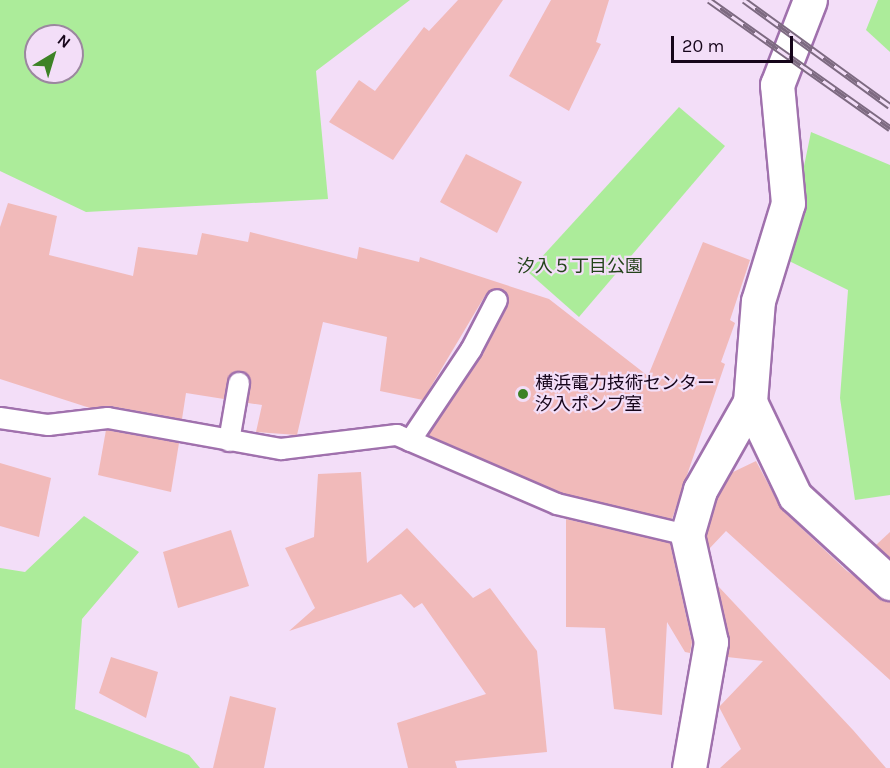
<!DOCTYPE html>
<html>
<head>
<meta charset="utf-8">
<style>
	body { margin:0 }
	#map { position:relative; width:890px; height:768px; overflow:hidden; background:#f3def8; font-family:Karla,"Noto Sans JP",sans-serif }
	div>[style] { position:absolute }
	.green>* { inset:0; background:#acec9a }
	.building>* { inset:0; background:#f1baba }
	.roads { filter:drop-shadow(2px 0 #a071ad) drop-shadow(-2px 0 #a071ad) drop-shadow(0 2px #a071ad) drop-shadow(0 -2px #a071ad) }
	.lane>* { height:20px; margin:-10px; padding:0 10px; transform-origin:10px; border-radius:10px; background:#fff }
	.street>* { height:33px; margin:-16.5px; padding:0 16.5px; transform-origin:16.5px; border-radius:16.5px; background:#fff }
	.rail>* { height:7px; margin-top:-3.5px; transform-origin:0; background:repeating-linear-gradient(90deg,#f3def8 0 14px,#7d6a81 0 28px); box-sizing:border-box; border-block:2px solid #7d6a81 }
	.dots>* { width:16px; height:16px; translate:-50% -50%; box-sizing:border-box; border:3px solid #f3def8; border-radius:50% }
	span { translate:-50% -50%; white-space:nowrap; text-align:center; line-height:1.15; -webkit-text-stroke:4.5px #f3def8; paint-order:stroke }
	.park-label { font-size:18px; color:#23431a }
	.poi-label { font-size:18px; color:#16051a }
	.left { translate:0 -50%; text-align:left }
	.north { position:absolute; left:24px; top:24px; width:60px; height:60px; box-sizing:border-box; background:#f3def8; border:2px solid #9b879f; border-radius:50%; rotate:38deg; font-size:16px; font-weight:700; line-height:24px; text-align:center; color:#16051a }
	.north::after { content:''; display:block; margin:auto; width:21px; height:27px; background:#3d8226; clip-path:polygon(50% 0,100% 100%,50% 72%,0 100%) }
	.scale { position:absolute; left:671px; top:36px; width:122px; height:27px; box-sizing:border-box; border:3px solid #16051a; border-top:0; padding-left:8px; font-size:18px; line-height:21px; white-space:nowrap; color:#16051a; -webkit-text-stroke:4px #f3def8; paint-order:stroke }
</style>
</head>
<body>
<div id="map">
	<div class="green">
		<i style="clip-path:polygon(evenodd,0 0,410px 0,316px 71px,328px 199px,86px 212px,0 171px,0 0,36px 36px,72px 36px,72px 72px,36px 72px,36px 36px)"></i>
		<i style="clip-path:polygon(878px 0,890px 0,890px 52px,866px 30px)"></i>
		<i style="clip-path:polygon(679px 107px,725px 146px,579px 317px,528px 272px)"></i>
		<i style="clip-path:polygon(811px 132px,890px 165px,890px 495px,855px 500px,840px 398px,848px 290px,785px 259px)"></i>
		<i style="clip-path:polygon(84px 516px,139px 552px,82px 619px,75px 709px,189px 755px,200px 768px,0 768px,0 568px,25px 572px)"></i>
	</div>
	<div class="building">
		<i style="clip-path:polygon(458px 0,503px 0,393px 160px,329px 122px,359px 80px,375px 91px,424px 27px,429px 31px)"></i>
		<i style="clip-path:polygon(551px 0,609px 0,596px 42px,601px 44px,569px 111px,509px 76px)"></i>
		<i style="clip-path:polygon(466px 154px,522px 182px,497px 233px,440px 202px)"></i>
		<i style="clip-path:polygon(8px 203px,57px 216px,49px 255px,133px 276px,138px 247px,197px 255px,202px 233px,248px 242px,250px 232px,357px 259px,359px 247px,419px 262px,420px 257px,549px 299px,648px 376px,703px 242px,750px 260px,730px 320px,735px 323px,721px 362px,725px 364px,672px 519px,561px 493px,428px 435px,508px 306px,507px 294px,497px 288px,486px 294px,423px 400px,380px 391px,387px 337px,323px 322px,297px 435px,256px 432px,262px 405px,248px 403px,250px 379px,242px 371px,229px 376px,224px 399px,186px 393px,182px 419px,110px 406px,90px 408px,0 379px,0 227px)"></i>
		<i style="clip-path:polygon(106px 430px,179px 443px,171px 492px,98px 475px)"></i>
		<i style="clip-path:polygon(756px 461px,782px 510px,847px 571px,890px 601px,890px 680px,726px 531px,709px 549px,706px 536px,717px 497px,731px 473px)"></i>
		<i style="clip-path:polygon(0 463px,51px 478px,39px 537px,0 526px)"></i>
		<i style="clip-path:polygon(361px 472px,367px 563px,407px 528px,473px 598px,490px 588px,537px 651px,547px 752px,455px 761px,457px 768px,408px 768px,397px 723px,486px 694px,422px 603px,414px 608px,401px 594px,289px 631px,315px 608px,285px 548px,314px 537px,318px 474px)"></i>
		<i style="clip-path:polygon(566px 519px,670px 543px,692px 642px,690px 653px,685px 652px,667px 622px,662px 715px,614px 709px,605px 628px,566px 627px)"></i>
		<i style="clip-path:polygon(231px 530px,249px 586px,178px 608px,163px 552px)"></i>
		<i style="clip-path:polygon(890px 532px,890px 558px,876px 545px)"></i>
		<i style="clip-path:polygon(718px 586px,853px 730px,886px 768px,720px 768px,741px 749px,719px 707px,763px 661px,727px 657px,729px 638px)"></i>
		<i style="clip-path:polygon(111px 657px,158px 672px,146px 718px,99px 693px)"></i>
		<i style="clip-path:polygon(230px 696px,276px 708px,264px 768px,213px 768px)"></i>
	</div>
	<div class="roads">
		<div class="lane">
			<i style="left:0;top:418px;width:49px;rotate:8.3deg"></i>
			<i style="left:48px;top:425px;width:60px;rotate:-6.7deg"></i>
			<i style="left:108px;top:418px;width:176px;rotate:10.2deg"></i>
			<i style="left:281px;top:449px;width:117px;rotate:-6.9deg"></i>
			<i style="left:397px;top:435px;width:174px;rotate:23.3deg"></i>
			<i style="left:557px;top:504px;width:134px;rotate:13.4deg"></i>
			<i style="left:229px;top:441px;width:59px;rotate:-80.2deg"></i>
			<i style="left:410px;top:441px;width:110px;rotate:-56.2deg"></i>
			<i style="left:471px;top:350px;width:56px;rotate:-62.5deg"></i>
		</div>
		<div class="street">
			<i style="left:750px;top:402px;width:104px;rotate:64.4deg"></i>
			<i style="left:795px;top:496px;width:129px;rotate:42.5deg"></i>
			<i style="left:689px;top:768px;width:128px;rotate:-80.1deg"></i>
			<i style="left:711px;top:642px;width:110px;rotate:-102.6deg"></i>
			<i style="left:687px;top:535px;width:47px;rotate:-73.9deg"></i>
			<i style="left:700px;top:490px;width:101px;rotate:-60.4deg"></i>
			<i style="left:750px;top:402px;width:101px;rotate:-85.5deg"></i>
			<i style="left:758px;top:301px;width:102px;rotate:-73deg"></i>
			<i style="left:788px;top:203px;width:119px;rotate:-95.3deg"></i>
			<i style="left:777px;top:85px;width:91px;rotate:-68.8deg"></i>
		</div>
	</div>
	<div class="rail">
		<i style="left:709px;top:0;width:222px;rotate:35.3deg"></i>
		<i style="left:744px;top:0;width:180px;rotate:36deg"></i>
	</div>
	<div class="dots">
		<i style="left:523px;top:394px;background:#3d8226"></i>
	</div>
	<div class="park-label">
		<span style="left:580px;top:266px">汐入５丁目公園</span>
	</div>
	<div class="poi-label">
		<span class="left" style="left:535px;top:394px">横浜電力技術センター<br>汐入ポンプ室</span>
	</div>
	<div class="north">N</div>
	<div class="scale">20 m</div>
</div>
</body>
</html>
